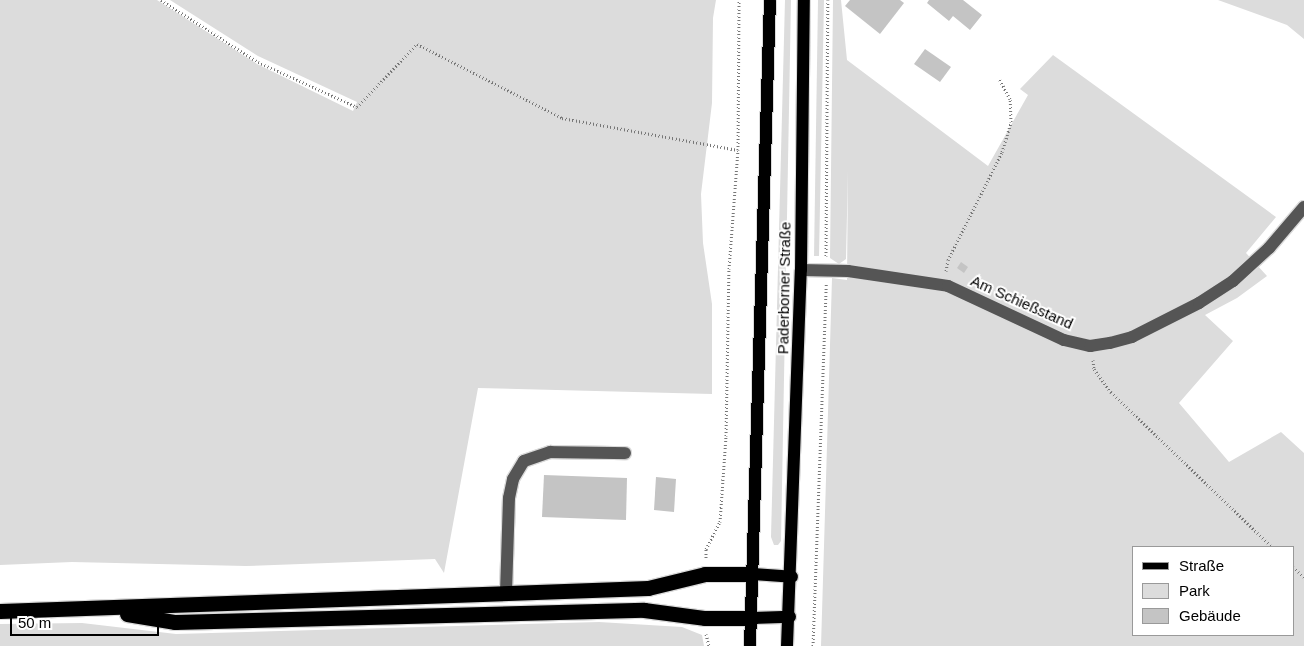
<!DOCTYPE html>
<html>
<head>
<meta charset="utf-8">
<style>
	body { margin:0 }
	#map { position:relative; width:1304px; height:646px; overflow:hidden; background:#fff; font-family:Arial,sans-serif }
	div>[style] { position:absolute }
	.green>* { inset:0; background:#dcdcdc }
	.building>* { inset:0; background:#c4c4c4 }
	.path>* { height:3px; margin-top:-1.5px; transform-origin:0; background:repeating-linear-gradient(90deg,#777 0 1px,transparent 0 3.5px) }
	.roads { filter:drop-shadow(1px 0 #dbdbdb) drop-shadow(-1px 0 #dbdbdb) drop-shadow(0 1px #dbdbdb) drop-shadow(0 -1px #dbdbdb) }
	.minor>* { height:12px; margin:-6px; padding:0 6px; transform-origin:6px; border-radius:6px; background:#555 }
	.major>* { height:12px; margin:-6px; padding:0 6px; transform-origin:6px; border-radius:6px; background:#000 }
	.highway>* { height:15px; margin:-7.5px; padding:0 7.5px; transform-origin:7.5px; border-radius:7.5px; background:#000 }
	span { translate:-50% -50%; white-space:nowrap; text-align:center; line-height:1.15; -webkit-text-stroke:4px #fff; paint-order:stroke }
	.street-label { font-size:15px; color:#000 }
	.legend { position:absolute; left:1132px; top:546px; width:162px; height:90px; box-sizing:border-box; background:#fff; border:1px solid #999; margin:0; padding:6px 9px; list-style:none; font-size:15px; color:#000 }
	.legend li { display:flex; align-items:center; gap:10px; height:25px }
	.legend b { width:25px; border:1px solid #999 }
	.scale { position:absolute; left:10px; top:614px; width:149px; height:22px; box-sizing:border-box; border:2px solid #000; border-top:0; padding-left:6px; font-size:15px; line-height:18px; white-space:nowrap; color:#000; -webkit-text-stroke:4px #fff; paint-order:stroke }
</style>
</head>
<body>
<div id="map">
	<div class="green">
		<i style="clip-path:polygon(0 0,157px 0,257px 64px,353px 111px,357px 102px,258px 56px,170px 0,716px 0,713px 18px,712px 103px,701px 194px,703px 243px,712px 304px,712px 394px,478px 388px,444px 573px,435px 559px,246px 566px,72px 562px,0 565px)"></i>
		<i style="clip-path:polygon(785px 0,791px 0,781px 541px,778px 545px,774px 545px,771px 537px)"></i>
		<i style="clip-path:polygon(818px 0,824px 0,819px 256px,814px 256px)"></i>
		<i style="clip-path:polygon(evenodd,833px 0,841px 0,847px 60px,988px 166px,1028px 95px,1020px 89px,1053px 55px,1276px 217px,1246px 253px,1267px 276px,1237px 298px,1205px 315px,1233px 341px,1179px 403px,1229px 462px,1281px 432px,1304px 453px,1304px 646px,821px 646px,832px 278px,847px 280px,848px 170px,846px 259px,839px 264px,830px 258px,833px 0,1133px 547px,1293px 547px,1293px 635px,1133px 635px,1133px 547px)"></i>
		<i style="clip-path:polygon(1218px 0,1304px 0,1304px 39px,1287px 25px)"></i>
		<i style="clip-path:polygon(599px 622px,682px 627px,702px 635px,704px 646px,0 646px,0 624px,82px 623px,176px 634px)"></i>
	</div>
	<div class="building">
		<i style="clip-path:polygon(850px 0,900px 0,904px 3px,880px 34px,845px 6px)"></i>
		<i style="clip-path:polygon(929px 0,963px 0,982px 15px,970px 30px,953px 16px,949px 21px,927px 3px)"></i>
		<i style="clip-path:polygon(925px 49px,951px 67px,940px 82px,914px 64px)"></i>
		<i style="clip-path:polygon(961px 262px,968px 267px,964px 273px,957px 268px)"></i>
		<i style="clip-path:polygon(544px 475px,627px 478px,626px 520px,542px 517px)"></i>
		<i style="clip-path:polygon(656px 477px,676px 479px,674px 512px,654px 510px)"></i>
	</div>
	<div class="path">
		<i style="left:161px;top:0;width:115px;rotate:32.6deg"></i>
		<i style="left:258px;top:62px;width:109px;rotate:24.4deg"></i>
		<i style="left:357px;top:107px;width:87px;rotate:-46.4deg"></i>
		<i style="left:417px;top:44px;width:163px;rotate:27deg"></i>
		<i style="left:562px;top:118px;width:179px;rotate:10.3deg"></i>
		<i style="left:826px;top:256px;width:256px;rotate:-89.6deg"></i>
		<i style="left:946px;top:271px;width:11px;rotate:-80deg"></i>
		<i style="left:948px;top:260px;width:121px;rotate:-63.4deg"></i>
		<i style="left:1002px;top:152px;width:31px;rotate:-73deg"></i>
		<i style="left:1011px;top:122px;width:23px;rotate:-92deg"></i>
		<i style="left:1010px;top:99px;width:24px;rotate:-118deg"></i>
		<i style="left:1093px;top:360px;width:9px;rotate:84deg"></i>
		<i style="left:1094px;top:369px;width:29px;rotate:54deg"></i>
		<i style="left:1111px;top:392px;width:223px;rotate:43.9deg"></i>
		<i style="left:706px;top:558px;width:9px;rotate:-90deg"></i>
		<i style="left:706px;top:549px;width:30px;rotate:-63deg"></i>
		<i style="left:720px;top:522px;width:86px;rotate:-86deg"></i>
		<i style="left:726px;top:436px;width:167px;rotate:-89deg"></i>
		<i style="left:729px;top:269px;width:119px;rotate:-85.7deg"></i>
		<i style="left:738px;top:150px;width:150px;rotate:-89.6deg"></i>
		<i style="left:1293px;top:567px;width:15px;rotate:42deg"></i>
		<i style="left:706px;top:634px;width:12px;rotate:76deg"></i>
		<i style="left:813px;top:646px;width:362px;rotate:-87.9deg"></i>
	</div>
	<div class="roads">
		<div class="minor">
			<i style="left:801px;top:270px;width:47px;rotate:1.2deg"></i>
			<i style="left:848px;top:271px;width:101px;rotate:8.5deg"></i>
			<i style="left:948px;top:286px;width:128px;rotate:25deg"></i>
			<i style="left:1064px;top:340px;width:27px;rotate:13deg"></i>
			<i style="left:1090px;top:346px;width:20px;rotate:-9deg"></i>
			<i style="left:1110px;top:343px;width:23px;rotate:-15deg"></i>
			<i style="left:1132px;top:337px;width:75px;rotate:-26.9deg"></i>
			<i style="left:1199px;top:303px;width:40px;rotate:-32.9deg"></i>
			<i style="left:1233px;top:281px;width:49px;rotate:-42.5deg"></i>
			<i style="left:1269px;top:248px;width:54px;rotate:-49.5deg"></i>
			<i style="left:506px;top:593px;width:95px;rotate:-88.2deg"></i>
			<i style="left:509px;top:498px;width:19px;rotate:-78deg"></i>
			<i style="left:513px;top:479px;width:21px;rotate:-59deg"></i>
			<i style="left:524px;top:461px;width:28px;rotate:-19deg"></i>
			<i style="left:550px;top:452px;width:75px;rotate:0.8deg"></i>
		</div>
		<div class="major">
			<i style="left:753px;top:574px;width:39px;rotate:4deg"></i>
			<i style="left:752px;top:618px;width:38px;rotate:-2deg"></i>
			<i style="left:750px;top:646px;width:646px;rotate:-88.23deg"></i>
			<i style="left:787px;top:646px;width:376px;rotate:-87.9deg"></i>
			<i style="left:801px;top:270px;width:270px;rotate:-89.4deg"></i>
		</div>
		<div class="highway">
			<i style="left:0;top:611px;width:648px;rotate:-2.03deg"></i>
			<i style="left:648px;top:588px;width:59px;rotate:-13.8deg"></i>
			<i style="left:705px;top:574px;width:48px"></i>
			<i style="left:127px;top:614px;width:49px;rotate:9.5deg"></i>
			<i style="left:175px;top:622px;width:469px;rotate:-1.5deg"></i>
			<i style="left:644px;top:610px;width:62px;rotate:7.5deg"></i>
			<i style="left:705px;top:618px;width:47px"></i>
		</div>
	</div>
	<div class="street-label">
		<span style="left:784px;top:288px;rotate:-89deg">Paderborner Straße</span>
		<span style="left:1022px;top:302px;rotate:24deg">Am Schießstand</span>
	</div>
	<ul class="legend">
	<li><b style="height:6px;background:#000"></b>Straße</li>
	<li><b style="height:14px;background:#dcdcdc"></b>Park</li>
	<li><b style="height:14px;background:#c4c4c4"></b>Gebäude</li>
	</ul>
	<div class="scale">50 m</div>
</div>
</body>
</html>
